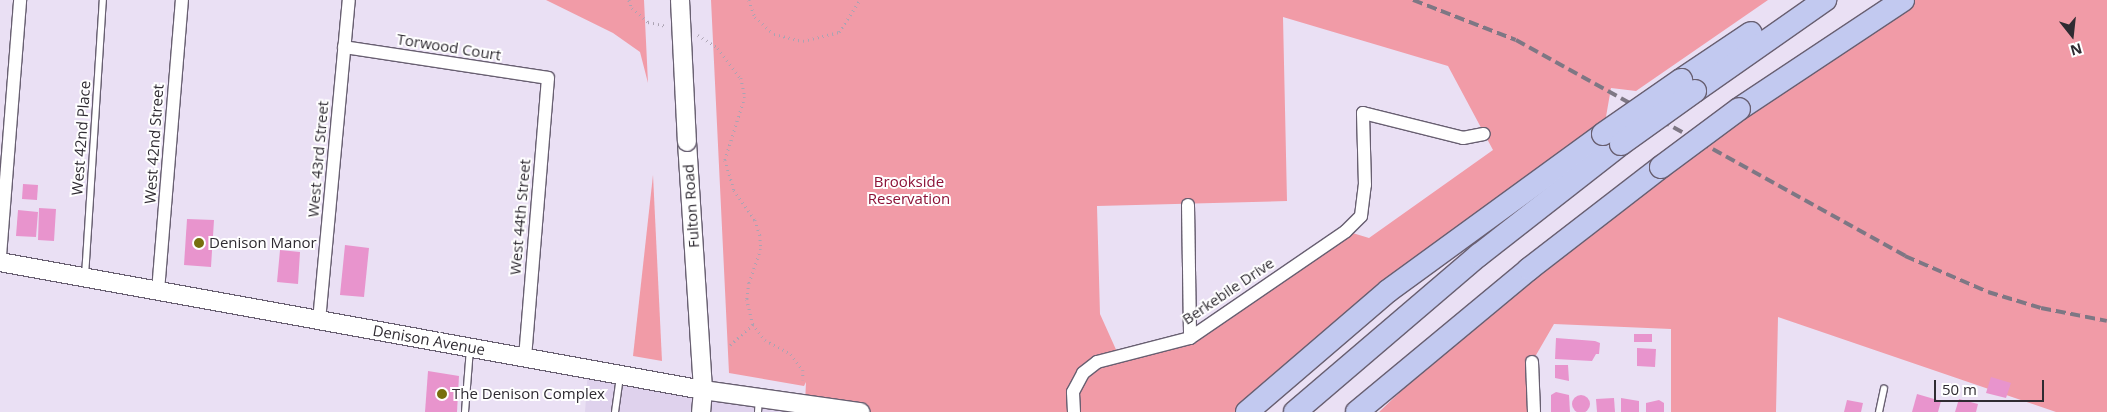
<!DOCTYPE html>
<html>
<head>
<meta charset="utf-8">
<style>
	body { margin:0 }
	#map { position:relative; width:2107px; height:412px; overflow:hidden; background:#eae0f4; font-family:"Open Sans",sans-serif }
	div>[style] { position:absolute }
	.built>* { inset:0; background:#dfd2ed }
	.green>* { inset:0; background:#f19ba7 }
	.building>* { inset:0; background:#e894cd }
	.round { border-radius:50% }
	.path>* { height:2.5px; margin-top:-1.25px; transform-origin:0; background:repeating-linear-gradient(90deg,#aba3b2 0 1px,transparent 0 5px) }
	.roads { filter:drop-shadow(1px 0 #685f71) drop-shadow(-1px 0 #685f71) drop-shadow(0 1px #685f71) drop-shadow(0 -1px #685f71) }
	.lane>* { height:6px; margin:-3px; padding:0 3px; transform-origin:3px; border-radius:3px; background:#fff }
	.street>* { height:12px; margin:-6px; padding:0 6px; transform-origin:6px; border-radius:6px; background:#fff }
	.secondary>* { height:18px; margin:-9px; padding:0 9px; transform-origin:9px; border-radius:9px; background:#fff }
	.highway>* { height:22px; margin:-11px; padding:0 11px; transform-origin:11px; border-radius:11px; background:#c2c9f0 }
	.rail>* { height:4px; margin-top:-2px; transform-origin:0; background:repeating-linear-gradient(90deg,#7e7784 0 10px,transparent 0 15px) }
	.bridges { filter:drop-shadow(1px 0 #685f71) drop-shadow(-1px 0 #685f71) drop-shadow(0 1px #685f71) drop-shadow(0 -1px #685f71) }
	.secondary-bridge>* { height:18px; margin:-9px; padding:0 9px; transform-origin:9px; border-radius:9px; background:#fff }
	.highway-bridge>* { height:22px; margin:-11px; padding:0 11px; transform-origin:11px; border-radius:11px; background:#c2c9f0 }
	.dots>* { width:14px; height:14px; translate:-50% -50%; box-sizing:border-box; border:2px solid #fff; border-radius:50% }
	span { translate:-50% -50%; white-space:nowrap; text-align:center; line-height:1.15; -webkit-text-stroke:4px #fff; paint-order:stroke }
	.street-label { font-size:15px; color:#2f2b32 }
	.park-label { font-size:15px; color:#8c1338 }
	.poi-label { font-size:15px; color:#2f2b32 }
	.left { translate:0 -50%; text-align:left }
	.north { position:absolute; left:2047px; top:10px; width:50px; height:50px; -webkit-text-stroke:4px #fff; paint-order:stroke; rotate:164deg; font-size:14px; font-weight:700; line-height:20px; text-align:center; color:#2f2b32 }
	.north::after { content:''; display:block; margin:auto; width:18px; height:22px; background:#2f2b32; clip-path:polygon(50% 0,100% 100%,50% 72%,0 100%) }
	.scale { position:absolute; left:1934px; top:380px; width:110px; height:22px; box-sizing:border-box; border:2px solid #2f2b32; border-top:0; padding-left:6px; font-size:15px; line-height:18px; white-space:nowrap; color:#2f2b32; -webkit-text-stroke:4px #fff; paint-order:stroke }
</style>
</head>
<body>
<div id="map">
	<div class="built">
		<i style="clip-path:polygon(588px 369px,860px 412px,585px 412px)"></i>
	</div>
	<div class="green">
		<i style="clip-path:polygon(546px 0,644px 0,648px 83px,640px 52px,613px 33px)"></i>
		<i style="clip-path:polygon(evenodd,711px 0,1768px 0,1636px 91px,1611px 88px,1603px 134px,1244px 412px,860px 412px,805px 404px,806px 382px,804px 386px,729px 373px,711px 0,1283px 17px,1448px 66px,1493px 150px,1369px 238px,1346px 231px,1190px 338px,1118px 354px,1100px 314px,1097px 206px,1287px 201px,1283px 17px)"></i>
		<i style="clip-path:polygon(1903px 0,2107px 0,2107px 412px,2056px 412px,1778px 317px,1776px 412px,1671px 412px,1671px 329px,1554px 324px,1532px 362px,1534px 412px,1379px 412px,1529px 269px)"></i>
		<i style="clip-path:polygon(653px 175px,662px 361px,633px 356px)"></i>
	</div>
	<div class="building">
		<i style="clip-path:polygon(23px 184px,38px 185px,37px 200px,22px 199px)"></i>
		<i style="clip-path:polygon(39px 208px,56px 209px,54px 241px,38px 240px)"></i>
		<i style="clip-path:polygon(18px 210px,38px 212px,36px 237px,16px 236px)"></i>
		<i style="clip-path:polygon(187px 219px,214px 220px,211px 267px,184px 265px)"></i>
		<i style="clip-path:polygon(345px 245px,369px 248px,364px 297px,340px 295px)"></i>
		<i style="clip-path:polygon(280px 250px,300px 252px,298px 284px,277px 282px)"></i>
		<i style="clip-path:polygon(1634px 334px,1652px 334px,1652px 342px,1634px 342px)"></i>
		<i style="clip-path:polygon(1556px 338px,1595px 341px,1600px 343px,1599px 354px,1596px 354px,1592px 361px,1555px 359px)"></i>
		<i style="clip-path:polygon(1637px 348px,1656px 349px,1655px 367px,1637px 366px)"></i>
		<i style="clip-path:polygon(1555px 365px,1568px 365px,1569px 381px,1555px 378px)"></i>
		<i style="clip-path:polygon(428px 371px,459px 376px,457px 412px,425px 412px)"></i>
		<i style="clip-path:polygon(1991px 377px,2011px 383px,2006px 398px,1986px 393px)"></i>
		<i style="clip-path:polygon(1556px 392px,1569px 395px,1570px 412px,1551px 412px,1551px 395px)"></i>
		<i style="clip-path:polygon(1917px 394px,1941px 401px,1938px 412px,1912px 412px)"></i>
		<i class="round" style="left:1572px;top:395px;width:18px;height:18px"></i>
		<i style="clip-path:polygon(1614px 398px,1615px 412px,1597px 412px,1596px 399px)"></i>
		<i style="clip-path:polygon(1621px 398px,1639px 401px,1639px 412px,1621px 412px)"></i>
		<i style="clip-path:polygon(1959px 399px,1978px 404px,1976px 412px,1955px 412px)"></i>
		<i style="clip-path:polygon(1659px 400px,1664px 403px,1664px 412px,1646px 412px,1646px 403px)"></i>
		<i style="clip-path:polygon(1847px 400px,1863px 403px,1861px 412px,1844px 412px)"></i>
	</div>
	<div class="path">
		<i style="left:629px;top:0;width:9px;rotate:69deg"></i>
		<i style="left:632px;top:8px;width:21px;rotate:41deg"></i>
		<i style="left:648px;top:22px;width:19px;rotate:12deg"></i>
		<i style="left:749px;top:0;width:18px;rotate:71deg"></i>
		<i style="left:755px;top:17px;width:25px;rotate:42deg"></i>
		<i style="left:774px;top:34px;width:30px;rotate:14deg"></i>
		<i style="left:803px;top:41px;width:37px;rotate:-14deg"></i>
		<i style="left:839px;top:32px;width:38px;rotate:-57deg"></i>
		<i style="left:698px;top:35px;width:24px;rotate:33deg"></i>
		<i style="left:718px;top:48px;width:38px;rotate:53deg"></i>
		<i style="left:741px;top:78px;width:19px;rotate:78deg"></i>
		<i style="left:745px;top:97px;width:66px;rotate:107.6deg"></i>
		<i style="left:725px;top:160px;width:31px;rotate:73deg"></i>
		<i style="left:734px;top:190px;width:37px;rotate:55deg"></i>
		<i style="left:755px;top:220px;width:16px;rotate:72deg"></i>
		<i style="left:760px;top:235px;width:14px;rotate:86deg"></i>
		<i style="left:761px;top:249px;width:36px;rotate:109deg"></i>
		<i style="left:749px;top:283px;width:16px;rotate:97deg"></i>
		<i style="left:747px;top:299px;width:26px;rotate:77deg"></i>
		<i style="left:753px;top:324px;width:20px;rotate:53deg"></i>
		<i style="left:765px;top:340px;width:30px;rotate:28deg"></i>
		<i style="left:791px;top:354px;width:20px;rotate:53deg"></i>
		<i style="left:803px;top:370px;width:10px;rotate:90deg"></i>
		<i style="left:730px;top:345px;width:31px;rotate:-42deg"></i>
	</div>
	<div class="roads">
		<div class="lane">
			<i style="left:85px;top:276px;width:277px;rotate:-86.3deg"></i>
			<i style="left:465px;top:412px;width:63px;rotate:-85.5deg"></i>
			<i style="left:615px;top:412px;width:35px;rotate:-82deg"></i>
			<i style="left:758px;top:412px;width:14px;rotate:-86deg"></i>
			<i style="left:1879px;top:412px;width:24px;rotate:-78deg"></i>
		</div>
		<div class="street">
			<i style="left:344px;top:47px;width:206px;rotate:8.6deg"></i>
			<i style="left:548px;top:78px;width:281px;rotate:94.7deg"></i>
			<i style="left:1188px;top:205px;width:133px;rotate:89.1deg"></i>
			<i style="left:0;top:256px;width:257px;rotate:-85.5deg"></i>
			<i style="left:158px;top:291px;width:292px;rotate:-85.3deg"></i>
			<i style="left:319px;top:321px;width:322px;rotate:-84.7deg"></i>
			<i style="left:1532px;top:362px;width:50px;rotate:87.7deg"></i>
			<i style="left:1074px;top:412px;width:20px;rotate:-93deg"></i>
			<i style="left:1073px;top:392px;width:21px;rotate:-62deg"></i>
			<i style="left:1083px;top:373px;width:18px;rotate:-38deg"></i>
			<i style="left:1097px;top:362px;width:96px;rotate:-14.5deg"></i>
			<i style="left:1190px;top:338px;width:189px;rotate:-34.4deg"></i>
			<i style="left:1346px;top:231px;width:21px;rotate:-45deg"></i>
			<i style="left:1361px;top:216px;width:31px;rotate:-83deg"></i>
			<i style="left:1365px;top:185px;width:72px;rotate:-91.6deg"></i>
			<i style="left:1363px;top:113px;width:103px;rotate:14deg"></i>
			<i style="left:1463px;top:138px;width:21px;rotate:-11deg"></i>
		</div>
		<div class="secondary">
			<i style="left:687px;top:142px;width:249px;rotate:86.3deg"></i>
			<i style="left:703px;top:390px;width:22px;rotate:95deg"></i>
			<i style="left:0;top:262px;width:715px;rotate:10.32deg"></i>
			<i style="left:703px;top:390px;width:159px;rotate:8deg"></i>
		</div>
		<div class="highway">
			<i style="left:1681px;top:80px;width:84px;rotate:-33.9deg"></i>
			<i style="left:1695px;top:91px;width:159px;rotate:-35deg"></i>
			<i style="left:1739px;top:109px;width:197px;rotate:-33.6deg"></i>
			<i style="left:1247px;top:412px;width:186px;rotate:-40.6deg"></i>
			<i style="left:1388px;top:291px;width:266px;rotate:-36.1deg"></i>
			<i style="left:1295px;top:412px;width:242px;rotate:-40.5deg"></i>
			<i style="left:1479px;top:255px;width:180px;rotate:-38deg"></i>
			<i style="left:1357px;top:412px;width:224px;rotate:-39.7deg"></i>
			<i style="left:1529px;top:269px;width:167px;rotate:-37.7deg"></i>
		</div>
	</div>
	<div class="rail">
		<i style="left:1413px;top:0;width:110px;rotate:21.2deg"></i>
		<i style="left:1516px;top:40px;width:445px;rotate:29deg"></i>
		<i style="left:1905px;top:256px;width:90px;rotate:23.4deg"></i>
		<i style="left:1988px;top:292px;width:55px;rotate:16.8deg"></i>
		<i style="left:2041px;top:308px;width:67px;rotate:11.1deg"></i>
	</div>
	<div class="bridges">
		<div class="secondary-bridge">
			<i style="left:680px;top:0;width:142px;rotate:87.2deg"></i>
		</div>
		<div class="highway-bridge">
			<i style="left:1603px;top:134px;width:95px;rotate:-34.7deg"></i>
			<i style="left:1621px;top:144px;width:91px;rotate:-35.6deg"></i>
			<i style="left:1661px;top:167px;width:97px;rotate:-36.6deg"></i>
		</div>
	</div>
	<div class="dots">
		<i style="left:199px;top:243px;background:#776f0e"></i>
		<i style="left:442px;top:394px;background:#776f0e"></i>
	</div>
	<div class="street-label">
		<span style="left:449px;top:47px;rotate:9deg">Torwood Court</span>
		<span style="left:81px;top:138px;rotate:-86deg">West 42nd Place</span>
		<span style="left:154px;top:144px;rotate:-86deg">West 42nd Street</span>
		<span style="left:318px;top:159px;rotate:-85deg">West 43rd Street</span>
		<span style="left:691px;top:206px;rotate:-94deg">Fulton Road</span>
		<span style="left:520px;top:217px;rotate:-85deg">West 44th Street</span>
		<span style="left:1228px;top:291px;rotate:-34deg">Berkebile Drive</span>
		<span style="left:429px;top:340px;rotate:10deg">Denison Avenue</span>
	</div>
	<div class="park-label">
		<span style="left:909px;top:190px">Brookside<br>Reservation</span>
	</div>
	<div class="poi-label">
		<span class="left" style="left:209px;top:243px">Denison Manor</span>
		<span class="left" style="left:452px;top:394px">The Denison Complex</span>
	</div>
	<div class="north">N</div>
	<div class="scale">50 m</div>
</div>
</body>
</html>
